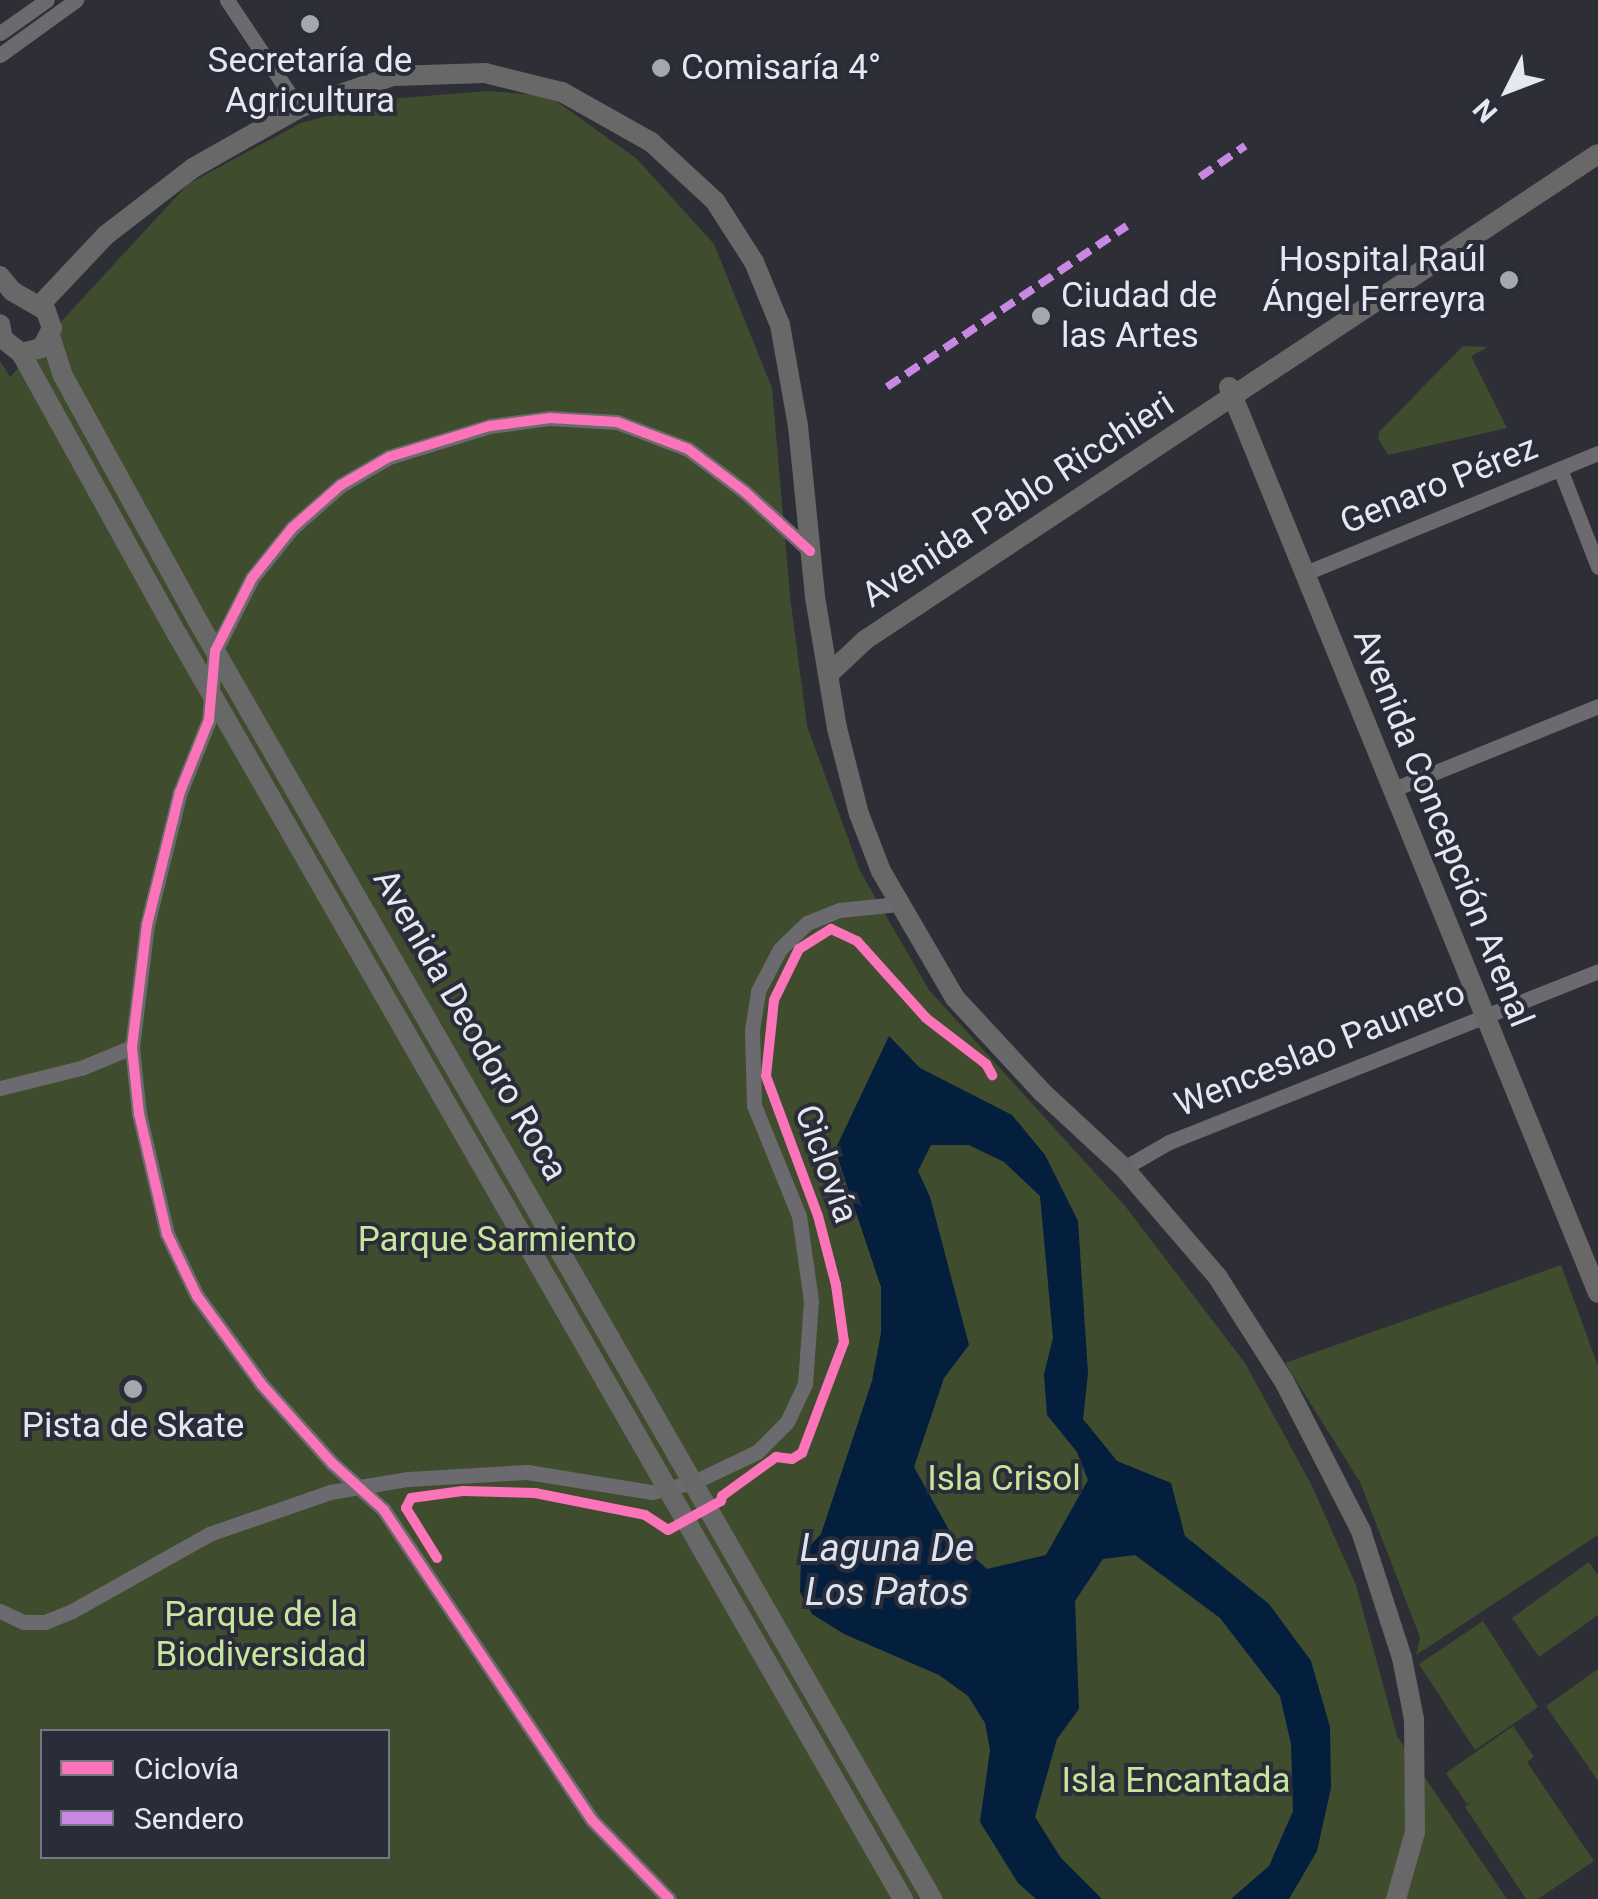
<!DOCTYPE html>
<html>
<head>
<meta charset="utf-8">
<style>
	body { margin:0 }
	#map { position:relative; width:1598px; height:1899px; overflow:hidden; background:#2e2f36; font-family:Roboto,sans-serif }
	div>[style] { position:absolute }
	.green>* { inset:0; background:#3f4c2e }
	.water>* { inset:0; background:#041e3d }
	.minor>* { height:15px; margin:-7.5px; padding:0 7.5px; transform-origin:7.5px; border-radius:7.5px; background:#6a6a6f }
	.major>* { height:20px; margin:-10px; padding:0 10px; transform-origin:10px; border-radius:10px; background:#696868 }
	.quiet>* { height:8px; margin-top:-4px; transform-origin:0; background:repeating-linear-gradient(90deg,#c787e3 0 15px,transparent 0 23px) }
	.cycleway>* { height:10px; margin:-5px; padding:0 5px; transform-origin:5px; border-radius:5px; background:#fb73b8 }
	.dots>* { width:28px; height:28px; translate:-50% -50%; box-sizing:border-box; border:5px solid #2a2d39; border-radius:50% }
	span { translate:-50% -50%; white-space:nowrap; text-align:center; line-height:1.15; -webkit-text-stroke:8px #2a2d39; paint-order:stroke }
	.poi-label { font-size:35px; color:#e5e8ef }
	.left { translate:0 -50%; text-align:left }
	.right { translate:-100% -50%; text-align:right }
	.street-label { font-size:35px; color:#e5e8ef }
	.park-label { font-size:35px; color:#c6e69b }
	.water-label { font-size:38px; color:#dae5f2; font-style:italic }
	.legend { position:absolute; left:40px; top:1729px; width:350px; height:130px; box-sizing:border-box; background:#2a2d39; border:2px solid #757882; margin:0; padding:12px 18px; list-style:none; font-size:30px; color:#e5e8ef }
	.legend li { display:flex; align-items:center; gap:20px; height:50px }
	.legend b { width:50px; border:2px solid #757882 }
	.north { position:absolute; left:1458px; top:40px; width:100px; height:100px; -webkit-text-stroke:8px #2a2d39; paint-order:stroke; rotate:228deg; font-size:28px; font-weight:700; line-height:40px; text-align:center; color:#e5e8ef }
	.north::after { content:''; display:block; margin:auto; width:35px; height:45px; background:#e5e8ef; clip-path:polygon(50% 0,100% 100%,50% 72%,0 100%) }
</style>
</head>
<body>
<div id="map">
	<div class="green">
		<i style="clip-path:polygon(evenodd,487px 91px,549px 96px,637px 159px,714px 244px,772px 388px,790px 596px,807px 726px,860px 871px,929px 990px,1125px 1206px,1245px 1363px,1311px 1484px,1356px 1585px,1397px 1736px,1507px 1899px,0 1899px,0 361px,10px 377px,188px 184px,301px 123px,389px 99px,487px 91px,42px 1732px,388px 1732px,388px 1856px,42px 1856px,42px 1732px)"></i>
		<i style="clip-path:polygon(1463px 346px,1488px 347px,1471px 356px,1507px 428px,1388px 455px,1378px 438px,1380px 431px)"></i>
		<i style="clip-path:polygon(1561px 1265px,1598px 1366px,1598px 1535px,1416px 1655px,1420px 1637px,1360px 1482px,1285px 1363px)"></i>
		<i style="clip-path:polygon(1589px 1562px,1598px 1575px,1598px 1615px,1539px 1657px,1512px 1618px)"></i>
		<i style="clip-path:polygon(1483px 1621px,1538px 1707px,1475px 1750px,1419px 1664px)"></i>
		<i style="clip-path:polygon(1598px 1669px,1598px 1781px,1546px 1706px)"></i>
		<i style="clip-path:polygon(1513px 1726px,1534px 1757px,1527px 1762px,1594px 1861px,1538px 1899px,1526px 1899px,1465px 1807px,1473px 1800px,1467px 1804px,1446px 1773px)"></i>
	</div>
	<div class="water">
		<i style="clip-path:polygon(evenodd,889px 1036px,920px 1068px,1012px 1115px,1045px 1155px,1078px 1221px,1088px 1373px,1083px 1419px,1117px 1461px,1171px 1483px,1185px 1536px,1269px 1604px,1311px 1661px,1330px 1727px,1331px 1788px,1317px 1851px,1289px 1899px,1231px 1899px,1269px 1866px,1293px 1811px,1291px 1744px,1280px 1696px,1220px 1618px,1135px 1555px,1103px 1559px,1075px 1601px,1079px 1709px,1057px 1739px,1035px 1817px,1061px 1858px,1102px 1899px,1036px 1899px,1018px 1883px,980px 1822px,990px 1750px,985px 1723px,968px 1696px,939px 1675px,844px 1634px,812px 1614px,800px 1592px,801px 1555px,821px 1534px,872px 1381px,881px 1333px,881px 1287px,835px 1150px,889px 1036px,931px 1145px,969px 1145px,1004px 1162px,1040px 1196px,1053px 1338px,1044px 1374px,1047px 1415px,1077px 1452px,1088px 1480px,1046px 1555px,987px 1569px,954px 1539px,914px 1467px,944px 1378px,969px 1345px,930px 1197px,918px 1171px,931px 1145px)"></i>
	</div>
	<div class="minor">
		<i style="left:227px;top:0;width:130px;rotate:56.3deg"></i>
		<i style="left:0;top:33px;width:57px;rotate:-35.1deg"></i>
		<i style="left:0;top:55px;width:94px;rotate:-35.9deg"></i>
		<i style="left:1560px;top:469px;width:105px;rotate:68.8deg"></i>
		<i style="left:1303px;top:574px;width:319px;rotate:-22.3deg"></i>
		<i style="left:1394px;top:789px;width:220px;rotate:-22.1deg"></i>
		<i style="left:0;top:1088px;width:83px;rotate:-13.9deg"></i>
		<i style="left:81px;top:1068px;width:55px;rotate:-22.4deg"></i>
		<i style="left:1124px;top:1168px;width:52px;rotate:-30deg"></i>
		<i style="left:1169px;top:1142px;width:462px;rotate:-21.7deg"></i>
		<i style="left:0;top:1611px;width:26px;rotate:25deg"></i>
		<i style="left:24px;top:1622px;width:21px"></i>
		<i style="left:45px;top:1622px;width:29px;rotate:-22deg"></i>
		<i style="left:72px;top:1611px;width:157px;rotate:-29.3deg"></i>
		<i style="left:209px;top:1534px;width:128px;rotate:-19.1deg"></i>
		<i style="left:330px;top:1492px;width:79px;rotate:-9.5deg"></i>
		<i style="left:408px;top:1479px;width:119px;rotate:-3.4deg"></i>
		<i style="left:527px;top:1472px;width:127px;rotate:9.1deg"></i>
		<i style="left:652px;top:1492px;width:43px;rotate:-13.4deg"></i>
		<i style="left:694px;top:1482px;width:70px;rotate:-25.5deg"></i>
		<i style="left:757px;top:1452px;width:42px;rotate:-45deg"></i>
		<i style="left:787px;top:1422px;width:42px;rotate:-64.7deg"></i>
		<i style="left:805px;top:1384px;width:83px;rotate:-85.9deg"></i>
		<i style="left:811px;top:1301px;width:86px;rotate:-98deg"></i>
		<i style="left:799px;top:1216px;width:120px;rotate:-112.1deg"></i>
		<i style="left:754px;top:1105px;width:75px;rotate:-91.5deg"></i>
		<i style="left:752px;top:1030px;width:39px;rotate:-81deg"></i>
		<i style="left:758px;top:991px;width:47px;rotate:-62.4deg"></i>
		<i style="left:780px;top:949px;width:37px;rotate:-44deg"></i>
		<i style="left:807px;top:923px;width:35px;rotate:-22deg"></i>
		<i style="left:840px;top:910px;width:58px;rotate:-5.9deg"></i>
		<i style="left:669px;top:1899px;width:110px;rotate:-134.3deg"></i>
		<i style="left:592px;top:1820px;width:373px;rotate:-123.9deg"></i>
		<i style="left:384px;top:1510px;width:70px;rotate:-137.9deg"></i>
		<i style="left:332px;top:1463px;width:105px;rotate:-131.9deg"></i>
		<i style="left:262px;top:1385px;width:110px;rotate:-126.1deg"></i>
		<i style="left:197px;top:1296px;width:69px;rotate:-115.8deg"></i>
		<i style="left:167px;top:1234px;width:123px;rotate:-103.1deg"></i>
		<i style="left:139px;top:1114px;width:67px;rotate:-96deg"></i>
		<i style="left:132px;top:1047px;width:123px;rotate:-83deg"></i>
		<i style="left:147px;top:925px;width:137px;rotate:-76.1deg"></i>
		<i style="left:180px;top:792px;width:78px;rotate:-68.1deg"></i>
		<i style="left:209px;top:720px;width:69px;rotate:-85deg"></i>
		<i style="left:215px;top:651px;width:82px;rotate:-63.1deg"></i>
		<i style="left:252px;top:578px;width:64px;rotate:-51.3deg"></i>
		<i style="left:292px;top:528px;width:65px;rotate:-41.3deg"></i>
		<i style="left:341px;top:485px;width:56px;rotate:-30.3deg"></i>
		<i style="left:389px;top:457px;width:106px;rotate:-17.1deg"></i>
		<i style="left:490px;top:426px;width:61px;rotate:-7.6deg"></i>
		<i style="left:550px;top:418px;width:67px;rotate:3.4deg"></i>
		<i style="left:617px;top:422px;width:76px;rotate:20.8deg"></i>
		<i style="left:688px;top:449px;width:71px;rotate:37deg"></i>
		<i style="left:745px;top:492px;width:88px;rotate:42.2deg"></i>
	</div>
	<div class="major">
		<i style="left:0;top:276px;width:19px;rotate:51deg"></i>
		<i style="left:12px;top:291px;width:39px;rotate:30deg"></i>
		<i style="left:46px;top:311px;width:18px;rotate:71deg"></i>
		<i style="left:52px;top:328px;width:22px;rotate:117deg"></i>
		<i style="left:42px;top:348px;width:22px;rotate:167deg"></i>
		<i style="left:21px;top:353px;width:23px;rotate:-142deg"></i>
		<i style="left:3px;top:339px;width:15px;rotate:-101deg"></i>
		<i style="left:40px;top:305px;width:96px;rotate:-46.7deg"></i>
		<i style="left:106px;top:235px;width:110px;rotate:-37.6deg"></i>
		<i style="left:193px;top:168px;width:122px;rotate:-29.5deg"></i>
		<i style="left:299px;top:108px;width:99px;rotate:-18.8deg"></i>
		<i style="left:393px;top:76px;width:92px;rotate:-1.9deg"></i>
		<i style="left:485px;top:73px;width:79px;rotate:13.9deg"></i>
		<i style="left:562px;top:92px;width:102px;rotate:29.3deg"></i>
		<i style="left:651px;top:142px;width:87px;rotate:42.7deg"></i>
		<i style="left:715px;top:201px;width:72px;rotate:57.4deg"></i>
		<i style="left:754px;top:262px;width:68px;rotate:67.6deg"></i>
		<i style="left:780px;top:325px;width:103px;rotate:79.9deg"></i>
		<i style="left:798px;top:426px;width:172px;rotate:84.3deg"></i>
		<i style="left:815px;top:597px;width:133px;rotate:80.5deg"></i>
		<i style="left:837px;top:728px;width:89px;rotate:75.7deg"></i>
		<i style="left:859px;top:814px;width:61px;rotate:68.9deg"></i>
		<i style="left:881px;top:871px;width:147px;rotate:59.8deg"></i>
		<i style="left:955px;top:998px;width:128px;rotate:47.2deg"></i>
		<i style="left:1042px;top:1092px;width:112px;rotate:42.8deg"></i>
		<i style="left:1124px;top:1168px;width:143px;rotate:49.3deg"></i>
		<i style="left:1217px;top:1276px;width:125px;rotate:57.5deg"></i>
		<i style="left:1284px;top:1381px;width:169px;rotate:62.8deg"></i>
		<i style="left:1361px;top:1531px;width:133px;rotate:72.1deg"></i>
		<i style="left:1402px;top:1658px;width:62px;rotate:78.9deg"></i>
		<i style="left:1414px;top:1719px;width:113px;rotate:89.5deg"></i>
		<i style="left:1415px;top:1832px;width:70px;rotate:105.8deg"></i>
		<i style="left:50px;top:336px;width:40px;rotate:72deg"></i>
		<i style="left:62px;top:374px;width:284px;rotate:61.2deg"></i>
		<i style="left:199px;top:623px;width:1472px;rotate:60.12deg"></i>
		<i style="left:21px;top:353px;width:321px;rotate:61deg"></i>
		<i style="left:177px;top:634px;width:1459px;rotate:60.15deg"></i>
		<i style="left:1229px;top:387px;width:978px;rotate:67.84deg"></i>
		<i style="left:829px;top:674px;width:50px;rotate:-43.4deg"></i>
		<i style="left:865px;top:640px;width:879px;rotate:-33.55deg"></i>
	</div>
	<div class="quiet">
		<i style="left:1200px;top:177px;width:55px;rotate:-34.6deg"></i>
		<i style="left:887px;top:387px;width:289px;rotate:-33.9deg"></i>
	</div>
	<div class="cycleway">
		<i style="left:437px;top:1558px;width:59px;rotate:-121.8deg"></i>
		<i style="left:406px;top:1508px;width:11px;rotate:-63deg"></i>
		<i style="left:411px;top:1498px;width:52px;rotate:-7.7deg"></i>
		<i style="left:463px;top:1491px;width:72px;rotate:1.6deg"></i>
		<i style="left:535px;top:1493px;width:112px;rotate:11.3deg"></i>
		<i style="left:645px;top:1515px;width:27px;rotate:33deg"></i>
		<i style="left:668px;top:1530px;width:60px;rotate:-28.7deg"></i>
		<i style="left:721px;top:1501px;width:5px;rotate:-79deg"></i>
		<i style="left:722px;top:1496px;width:67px;rotate:-35.8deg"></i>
		<i style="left:776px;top:1457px;width:16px;rotate:7deg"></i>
		<i style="left:792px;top:1459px;width:12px;rotate:-31deg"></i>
		<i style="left:802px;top:1453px;width:119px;rotate:-69.3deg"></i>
		<i style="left:844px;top:1342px;width:58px;rotate:-98deg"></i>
		<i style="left:836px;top:1285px;width:71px;rotate:-104.6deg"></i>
		<i style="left:818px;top:1216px;width:149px;rotate:-110.4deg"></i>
		<i style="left:766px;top:1076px;width:76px;rotate:-84deg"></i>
		<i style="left:774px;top:1000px;width:57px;rotate:-63.9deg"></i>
		<i style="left:799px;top:949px;width:38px;rotate:-32deg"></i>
		<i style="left:831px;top:929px;width:29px;rotate:25deg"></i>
		<i style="left:857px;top:941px;width:103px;rotate:48.1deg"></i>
		<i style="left:926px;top:1018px;width:76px;rotate:37.5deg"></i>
		<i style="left:986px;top:1064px;width:13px;rotate:61deg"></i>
		<i style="left:669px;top:1899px;width:110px;rotate:-134.3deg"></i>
		<i style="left:592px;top:1820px;width:373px;rotate:-123.9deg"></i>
		<i style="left:384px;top:1510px;width:70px;rotate:-137.9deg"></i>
		<i style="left:332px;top:1463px;width:105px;rotate:-131.9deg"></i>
		<i style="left:262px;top:1385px;width:110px;rotate:-126.1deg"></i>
		<i style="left:197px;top:1296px;width:69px;rotate:-115.8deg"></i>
		<i style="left:167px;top:1234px;width:123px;rotate:-103.1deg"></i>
		<i style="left:139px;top:1114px;width:67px;rotate:-96deg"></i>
		<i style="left:132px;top:1047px;width:123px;rotate:-83deg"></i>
		<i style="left:147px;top:925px;width:137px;rotate:-76.1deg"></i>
		<i style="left:180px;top:792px;width:78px;rotate:-68.1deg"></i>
		<i style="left:209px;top:720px;width:69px;rotate:-85deg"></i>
		<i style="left:215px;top:651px;width:82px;rotate:-63.1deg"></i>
		<i style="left:252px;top:578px;width:64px;rotate:-51.3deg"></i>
		<i style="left:292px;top:528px;width:65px;rotate:-41.3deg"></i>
		<i style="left:341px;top:485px;width:56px;rotate:-30.3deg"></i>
		<i style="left:389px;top:457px;width:106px;rotate:-17.1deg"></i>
		<i style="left:490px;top:426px;width:61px;rotate:-7.6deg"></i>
		<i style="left:550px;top:418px;width:67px;rotate:3.4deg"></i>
		<i style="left:617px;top:422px;width:76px;rotate:20.8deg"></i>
		<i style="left:688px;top:449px;width:71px;rotate:37deg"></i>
		<i style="left:745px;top:492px;width:88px;rotate:42.2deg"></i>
	</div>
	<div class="dots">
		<i style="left:310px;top:24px;background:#a5a7ae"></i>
		<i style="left:661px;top:68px;background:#a5a7ae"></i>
		<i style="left:1509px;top:280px;background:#a5a7ae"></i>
		<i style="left:1041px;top:316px;background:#a5a7ae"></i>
		<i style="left:133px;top:1389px;background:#a5a7ae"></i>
	</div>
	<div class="poi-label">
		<span style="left:310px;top:81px">Secretaría de<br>Agricultura</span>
		<span class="left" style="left:681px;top:68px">Comisaría 4°</span>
		<span class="right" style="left:1486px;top:280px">Hospital Raúl<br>Ángel Ferreyra</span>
		<span class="left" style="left:1061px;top:316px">Ciudad de<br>las Artes</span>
		<span style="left:133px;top:1426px">Pista de Skate</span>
	</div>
	<div class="street-label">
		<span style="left:1439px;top:485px;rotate:-22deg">Genaro Pérez</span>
		<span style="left:1018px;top:500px;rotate:-33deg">Avenida Pablo Ricchieri</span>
		<span style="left:1443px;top:828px;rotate:68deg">Avenida Concepción Arenal</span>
		<span style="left:470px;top:1025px;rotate:60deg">Avenida Deodoro Roca</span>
		<span style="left:1320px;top:1049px;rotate:-22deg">Wenceslao Paunero</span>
		<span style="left:826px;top:1164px;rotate:70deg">Ciclovía</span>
	</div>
	<div class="park-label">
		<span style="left:497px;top:1240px">Parque Sarmiento</span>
		<span style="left:1004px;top:1479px">Isla Crisol</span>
		<span style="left:261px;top:1635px">Parque de la<br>Biodiversidad</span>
		<span style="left:1176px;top:1781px">Isla Encantada</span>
	</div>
	<div class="water-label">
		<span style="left:887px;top:1571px">Laguna De<br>Los Patos</span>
	</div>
	<ul class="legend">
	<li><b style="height:12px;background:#fb73b8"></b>Ciclovía</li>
	<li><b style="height:12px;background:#c787e3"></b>Sendero</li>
	</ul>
	<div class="north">N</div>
</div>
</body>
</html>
